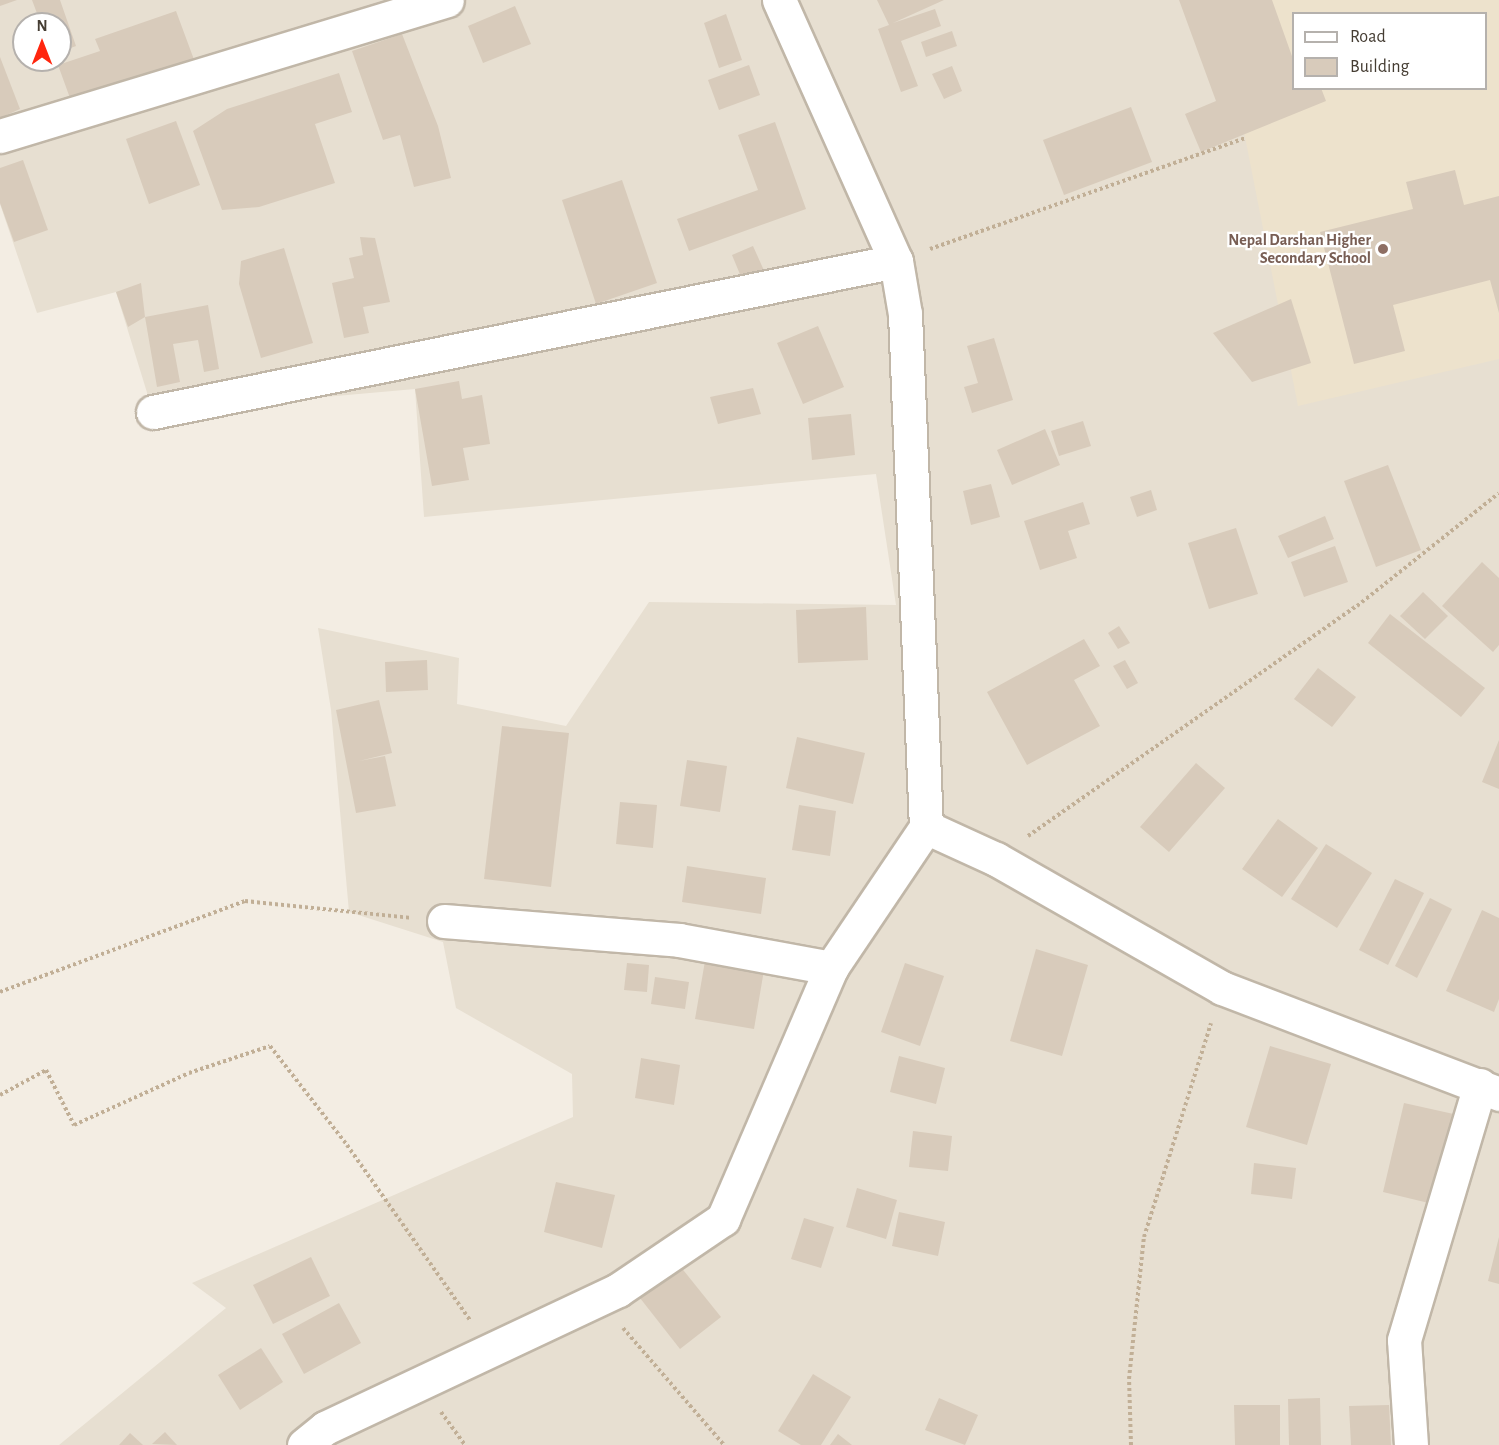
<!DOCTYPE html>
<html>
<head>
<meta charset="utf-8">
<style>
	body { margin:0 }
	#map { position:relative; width:1499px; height:1445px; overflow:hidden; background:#f3ede3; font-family:"Alegreya Sans",sans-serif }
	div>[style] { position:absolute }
	.residential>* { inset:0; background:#e7dfd1 }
	.education>* { inset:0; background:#ede2cc }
	.building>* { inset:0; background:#d8cbbb }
	.path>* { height:4px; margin-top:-2px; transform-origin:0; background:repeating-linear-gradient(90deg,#c1af96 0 3px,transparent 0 6px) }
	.roads { filter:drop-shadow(2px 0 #c1b7a8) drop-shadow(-2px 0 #c1b7a8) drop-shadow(0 2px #c1b7a8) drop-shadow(0 -2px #c1b7a8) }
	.minor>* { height:33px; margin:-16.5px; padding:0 16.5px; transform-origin:16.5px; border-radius:16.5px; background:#fff }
	.dots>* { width:16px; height:16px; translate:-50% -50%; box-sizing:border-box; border:3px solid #fff; border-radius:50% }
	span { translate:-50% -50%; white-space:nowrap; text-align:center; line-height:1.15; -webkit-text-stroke:4.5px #fff; paint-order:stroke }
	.education-label { font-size:16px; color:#785e54; font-weight:700 }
	.right { translate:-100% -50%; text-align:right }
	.legend { position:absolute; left:1292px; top:12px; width:195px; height:78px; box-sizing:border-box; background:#fff; border:2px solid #b5b1ad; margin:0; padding:8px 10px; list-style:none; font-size:18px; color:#453d33 }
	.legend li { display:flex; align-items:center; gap:12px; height:30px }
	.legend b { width:30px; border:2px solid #b5b1ad }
	.north { position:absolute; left:12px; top:12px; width:60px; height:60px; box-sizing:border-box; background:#fff; border:2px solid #b5b1ad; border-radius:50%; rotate:0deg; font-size:16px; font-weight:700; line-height:24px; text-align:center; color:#453d33 }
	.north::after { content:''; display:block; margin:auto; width:21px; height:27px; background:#ff260e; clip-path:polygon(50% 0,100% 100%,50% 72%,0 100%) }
</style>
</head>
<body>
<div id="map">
	<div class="residential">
		<i style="clip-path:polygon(evenodd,0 0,1499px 0,1499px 1445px,59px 1445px,226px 1308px,192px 1283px,573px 1117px,572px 1074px,456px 1008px,443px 942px,349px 912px,331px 710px,318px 628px,459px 658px,457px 704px,566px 726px,649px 602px,896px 605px,876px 474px,424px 517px,415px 389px,153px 412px,116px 292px,37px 313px,0 204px,0 0,1294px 14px,1486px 14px,1486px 88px,1294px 88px,1294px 14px,0 0,24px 24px,60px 24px,60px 60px,24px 60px,24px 24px)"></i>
	</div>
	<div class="education">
		<i style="clip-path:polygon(evenodd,1218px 0,1499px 0,1499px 359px,1298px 406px,1218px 0,1294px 14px,1486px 14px,1486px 88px,1294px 88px,1294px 14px)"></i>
	</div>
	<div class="building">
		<i style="clip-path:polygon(0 0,17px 0,0 6px)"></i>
		<i style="clip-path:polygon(32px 0,60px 0,76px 46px,60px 52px,60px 24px,41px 24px)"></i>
		<i style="clip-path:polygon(877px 0,944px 0,893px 23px,935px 9px,941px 26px,901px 41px,918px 86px,901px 92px,878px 29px,889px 25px)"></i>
		<i style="clip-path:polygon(1179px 0,1272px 0,1293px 59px,1293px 88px,1321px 88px,1326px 101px,1201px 152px,1185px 114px,1216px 101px)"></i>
		<i style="clip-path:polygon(515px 6px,531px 44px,483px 63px,468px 26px)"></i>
		<i style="clip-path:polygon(176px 11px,196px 65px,74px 109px,58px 65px,100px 51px,95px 39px)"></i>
		<i style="clip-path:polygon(726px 14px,742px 60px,719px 68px,704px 23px)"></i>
		<i style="clip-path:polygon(952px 31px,957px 46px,926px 57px,921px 42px)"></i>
		<i style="clip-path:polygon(402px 34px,438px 126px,451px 178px,414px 187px,400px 135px,383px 140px,352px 51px)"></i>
		<i style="clip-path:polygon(0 57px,20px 109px,0 118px)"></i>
		<i style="clip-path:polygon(749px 65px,760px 95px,719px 110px,708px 80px)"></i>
		<i style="clip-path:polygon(952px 66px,962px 91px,944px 99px,932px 74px)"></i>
		<i style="clip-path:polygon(339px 73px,352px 112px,315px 124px,335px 183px,259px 207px,222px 210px,193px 131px,227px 109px)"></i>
		<i style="clip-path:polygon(1131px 107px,1152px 162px,1064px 195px,1043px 140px)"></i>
		<i style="clip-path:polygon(176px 121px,200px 185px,149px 204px,126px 139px)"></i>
		<i style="clip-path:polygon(775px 122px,806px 209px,689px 251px,677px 219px,758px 190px,738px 135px)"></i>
		<i style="clip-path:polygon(23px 160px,48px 230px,14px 242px,0 203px,0 168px)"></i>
		<i style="clip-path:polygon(1455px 170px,1464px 205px,1499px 196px,1499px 313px,1490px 280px,1393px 305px,1405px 351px,1354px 364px,1320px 232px,1413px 209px,1406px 182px)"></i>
		<i style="clip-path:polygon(622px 180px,657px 283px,596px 304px,562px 200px)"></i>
		<i style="clip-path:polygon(360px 237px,375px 238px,390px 302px,363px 307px,369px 333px,344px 338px,332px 283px,354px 278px,349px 258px,363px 255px)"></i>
		<i style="clip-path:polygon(753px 246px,766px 275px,744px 284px,732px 255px)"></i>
		<i style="clip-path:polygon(284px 248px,313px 343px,261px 358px,239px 284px,241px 261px)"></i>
		<i style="clip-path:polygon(141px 283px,145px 317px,128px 327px,116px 292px)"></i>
		<i style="clip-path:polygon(1291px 299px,1311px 363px,1252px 382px,1213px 333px)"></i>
		<i style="clip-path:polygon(208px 305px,219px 369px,204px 372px,198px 340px,173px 344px,180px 382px,157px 387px,145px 317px)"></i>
		<i style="clip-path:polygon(818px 326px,844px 387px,803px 404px,777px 343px)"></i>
		<i style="clip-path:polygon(994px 338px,1013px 400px,972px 413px,964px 387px,978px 383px,967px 346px)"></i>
		<i style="clip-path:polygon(459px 381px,462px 399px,482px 395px,490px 444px,463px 448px,469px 480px,432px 486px,415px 389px)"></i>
		<i style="clip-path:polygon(753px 388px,761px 414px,718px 424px,710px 397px)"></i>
		<i style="clip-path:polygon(851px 414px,855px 455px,812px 460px,808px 418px)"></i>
		<i style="clip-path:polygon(1083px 421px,1091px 446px,1059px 456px,1051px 431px)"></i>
		<i style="clip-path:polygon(1045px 429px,1060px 465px,1012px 485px,997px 450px)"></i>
		<i style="clip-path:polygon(1388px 465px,1421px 550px,1376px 567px,1344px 481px)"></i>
		<i style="clip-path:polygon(991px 484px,1000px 517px,971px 525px,963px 491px)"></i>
		<i style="clip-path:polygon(1151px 490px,1157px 510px,1137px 517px,1130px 497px)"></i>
		<i style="clip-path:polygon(1083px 502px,1090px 524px,1068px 531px,1077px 558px,1040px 570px,1024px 521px)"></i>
		<i style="clip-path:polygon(1325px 516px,1334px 539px,1288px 558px,1278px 536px)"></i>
		<i style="clip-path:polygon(1236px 528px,1258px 594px,1209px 609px,1188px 543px)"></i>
		<i style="clip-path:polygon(1335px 546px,1348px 582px,1304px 597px,1291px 562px)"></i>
		<i style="clip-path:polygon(1482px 562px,1499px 578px,1499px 645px,1493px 652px,1442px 606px)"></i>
		<i style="clip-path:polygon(1423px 592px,1448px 616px,1425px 639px,1400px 616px)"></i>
		<i style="clip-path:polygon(866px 607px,868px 660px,798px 663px,796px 610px)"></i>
		<i style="clip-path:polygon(1390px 614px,1485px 688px,1461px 717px,1368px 643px)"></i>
		<i style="clip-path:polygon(1119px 626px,1130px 643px,1118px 649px,1108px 633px)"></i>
		<i style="clip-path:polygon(1084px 639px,1100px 666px,1074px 680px,1100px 726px,1027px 765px,987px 692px)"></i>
		<i style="clip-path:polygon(427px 660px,428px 690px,386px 692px,385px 662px)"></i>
		<i style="clip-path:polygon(1125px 660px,1138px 683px,1127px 689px,1113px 666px)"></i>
		<i style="clip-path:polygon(1318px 668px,1356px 697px,1332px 727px,1294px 699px)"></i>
		<i style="clip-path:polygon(379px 700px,392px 753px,359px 761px,385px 756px,396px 806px,356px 813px,336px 710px)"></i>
		<i style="clip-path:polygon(502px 726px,569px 733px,551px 887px,484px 879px)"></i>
		<i style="clip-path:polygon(797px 737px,865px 753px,853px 804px,786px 788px)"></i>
		<i style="clip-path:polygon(1499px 740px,1499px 789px,1482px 782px)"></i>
		<i style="clip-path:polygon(687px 760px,727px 766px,720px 812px,680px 806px)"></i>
		<i style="clip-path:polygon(1196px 763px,1225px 788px,1169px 852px,1140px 827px)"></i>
		<i style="clip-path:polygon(620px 802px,657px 805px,653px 848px,616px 844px)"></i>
		<i style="clip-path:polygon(799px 805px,836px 811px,830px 856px,792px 850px)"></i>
		<i style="clip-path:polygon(1278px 819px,1318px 848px,1282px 897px,1242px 869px)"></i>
		<i style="clip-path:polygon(1326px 844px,1372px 873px,1337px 928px,1291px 899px)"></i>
		<i style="clip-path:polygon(687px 866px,766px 878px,761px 914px,682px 902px)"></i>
		<i style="clip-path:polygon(1395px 879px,1424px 893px,1388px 965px,1359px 950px)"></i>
		<i style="clip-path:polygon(1430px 898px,1452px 909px,1417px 978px,1395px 966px)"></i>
		<i style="clip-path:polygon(1482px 910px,1499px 918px,1499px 999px,1494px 1012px,1446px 991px)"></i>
		<i style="clip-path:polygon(1036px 949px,1088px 965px,1062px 1056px,1010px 1041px)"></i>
		<i style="clip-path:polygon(705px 961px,764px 970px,754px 1029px,695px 1019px)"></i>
		<i style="clip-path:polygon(627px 963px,649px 965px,647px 992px,624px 990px)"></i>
		<i style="clip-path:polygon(905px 963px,944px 976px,920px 1046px,881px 1032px)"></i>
		<i style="clip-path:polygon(655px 977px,689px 982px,685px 1009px,651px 1004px)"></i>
		<i style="clip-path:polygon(1270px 1046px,1331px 1064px,1307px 1145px,1246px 1127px)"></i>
		<i style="clip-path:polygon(899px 1056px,945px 1068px,936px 1104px,890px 1092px)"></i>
		<i style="clip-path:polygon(641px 1058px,680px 1065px,674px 1105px,635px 1098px)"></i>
		<i style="clip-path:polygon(1404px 1103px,1458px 1115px,1437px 1205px,1383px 1192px)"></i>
		<i style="clip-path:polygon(913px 1131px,952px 1136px,948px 1171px,909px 1167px)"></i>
		<i style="clip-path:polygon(1254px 1163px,1296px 1168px,1292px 1199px,1251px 1194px)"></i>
		<i style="clip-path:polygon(556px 1182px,615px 1195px,602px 1248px,544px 1232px)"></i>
		<i style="clip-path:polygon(857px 1188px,897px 1200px,886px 1239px,846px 1227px)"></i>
		<i style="clip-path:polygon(899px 1212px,945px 1222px,938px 1256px,892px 1246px)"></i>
		<i style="clip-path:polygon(804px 1218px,834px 1227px,821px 1268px,791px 1259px)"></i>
		<i style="clip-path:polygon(1499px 1237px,1499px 1284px,1488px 1281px)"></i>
		<i style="clip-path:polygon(311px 1257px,330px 1296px,273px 1324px,253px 1285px)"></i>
		<i style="clip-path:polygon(680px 1266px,721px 1317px,680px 1349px,640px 1298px)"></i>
		<i style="clip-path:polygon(339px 1303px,361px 1343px,304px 1374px,282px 1334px)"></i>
		<i style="clip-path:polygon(261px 1348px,283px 1382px,240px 1410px,218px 1375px)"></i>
		<i style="clip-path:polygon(813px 1374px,851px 1397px,821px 1445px,801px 1445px,778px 1431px)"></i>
		<i style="clip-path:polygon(939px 1398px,978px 1415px,965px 1445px,925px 1430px)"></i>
		<i style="clip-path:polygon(1320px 1398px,1321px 1445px,1289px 1445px,1288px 1399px)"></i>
		<i style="clip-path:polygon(1234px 1405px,1280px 1405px,1280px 1445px,1235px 1445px)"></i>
		<i style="clip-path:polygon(1389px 1405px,1391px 1445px,1351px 1445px,1349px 1406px)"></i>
		<i style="clip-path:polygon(165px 1432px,177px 1445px,152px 1444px)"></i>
		<i style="clip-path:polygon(130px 1433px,143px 1445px,119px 1445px)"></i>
		<i style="clip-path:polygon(838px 1434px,852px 1445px,830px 1445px)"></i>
	</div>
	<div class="path">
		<i style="left:930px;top:249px;width:334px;rotate:-19.4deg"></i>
		<i style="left:1028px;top:836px;width:401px;rotate:-35deg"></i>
		<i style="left:1357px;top:606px;width:181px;rotate:-38.5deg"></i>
		<i style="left:0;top:992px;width:261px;rotate:-20.4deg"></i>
		<i style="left:245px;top:901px;width:167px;rotate:5.8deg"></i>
		<i style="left:0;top:1095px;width:52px;rotate:-28.5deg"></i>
		<i style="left:46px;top:1070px;width:62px;rotate:63deg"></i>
		<i style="left:74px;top:1125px;width:126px;rotate:-24.3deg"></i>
		<i style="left:189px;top:1073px;width:85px;rotate:-18.4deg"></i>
		<i style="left:270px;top:1046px;width:125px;rotate:52.1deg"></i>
		<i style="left:347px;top:1145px;width:214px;rotate:54.9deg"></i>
		<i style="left:623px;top:1328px;width:155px;rotate:49.2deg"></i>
		<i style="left:441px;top:1412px;width:41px;rotate:54deg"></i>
		<i style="left:1131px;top:1445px;width:66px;rotate:-91.7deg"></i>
		<i style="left:1129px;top:1379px;width:143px;rotate:-84deg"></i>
		<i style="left:1144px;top:1237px;width:224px;rotate:-72.6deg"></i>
	</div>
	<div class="roads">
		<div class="minor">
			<i style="left:779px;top:0;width:286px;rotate:65.9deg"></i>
			<i style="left:896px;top:261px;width:54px;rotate:80.4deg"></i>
			<i style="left:905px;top:314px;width:513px;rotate:87.66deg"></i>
			<i style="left:926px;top:827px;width:77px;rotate:24.6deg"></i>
			<i style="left:996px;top:859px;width:260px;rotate:29.7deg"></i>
			<i style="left:1222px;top:988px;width:297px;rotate:20.9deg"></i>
			<i style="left:0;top:136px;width:467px;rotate:-16.9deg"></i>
			<i style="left:153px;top:412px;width:758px;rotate:-11.49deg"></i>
			<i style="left:444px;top:921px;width:236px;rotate:4.6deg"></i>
			<i style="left:679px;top:940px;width:155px;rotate:10.4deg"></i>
			<i style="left:304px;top:1445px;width:27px;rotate:-39deg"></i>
			<i style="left:325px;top:1428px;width:324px;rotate:-25.2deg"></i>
			<i style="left:618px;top:1290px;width:127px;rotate:-34.1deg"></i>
			<i style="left:723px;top:1219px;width:273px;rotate:-66.7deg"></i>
			<i style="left:831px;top:968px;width:170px;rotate:-56deg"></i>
			<i style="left:1411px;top:1445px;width:105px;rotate:-93.8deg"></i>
			<i style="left:1404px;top:1340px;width:266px;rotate:-73.4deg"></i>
		</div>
	</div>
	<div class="dots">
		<i style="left:1383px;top:249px;background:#8d6e63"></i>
	</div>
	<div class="education-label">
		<span class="right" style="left:1371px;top:249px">Nepal Darshan Higher<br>Secondary School</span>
	</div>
	<ul class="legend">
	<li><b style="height:8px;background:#fff"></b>Road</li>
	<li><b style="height:16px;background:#d8cbbb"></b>Building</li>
	</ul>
	<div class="north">N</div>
</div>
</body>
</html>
